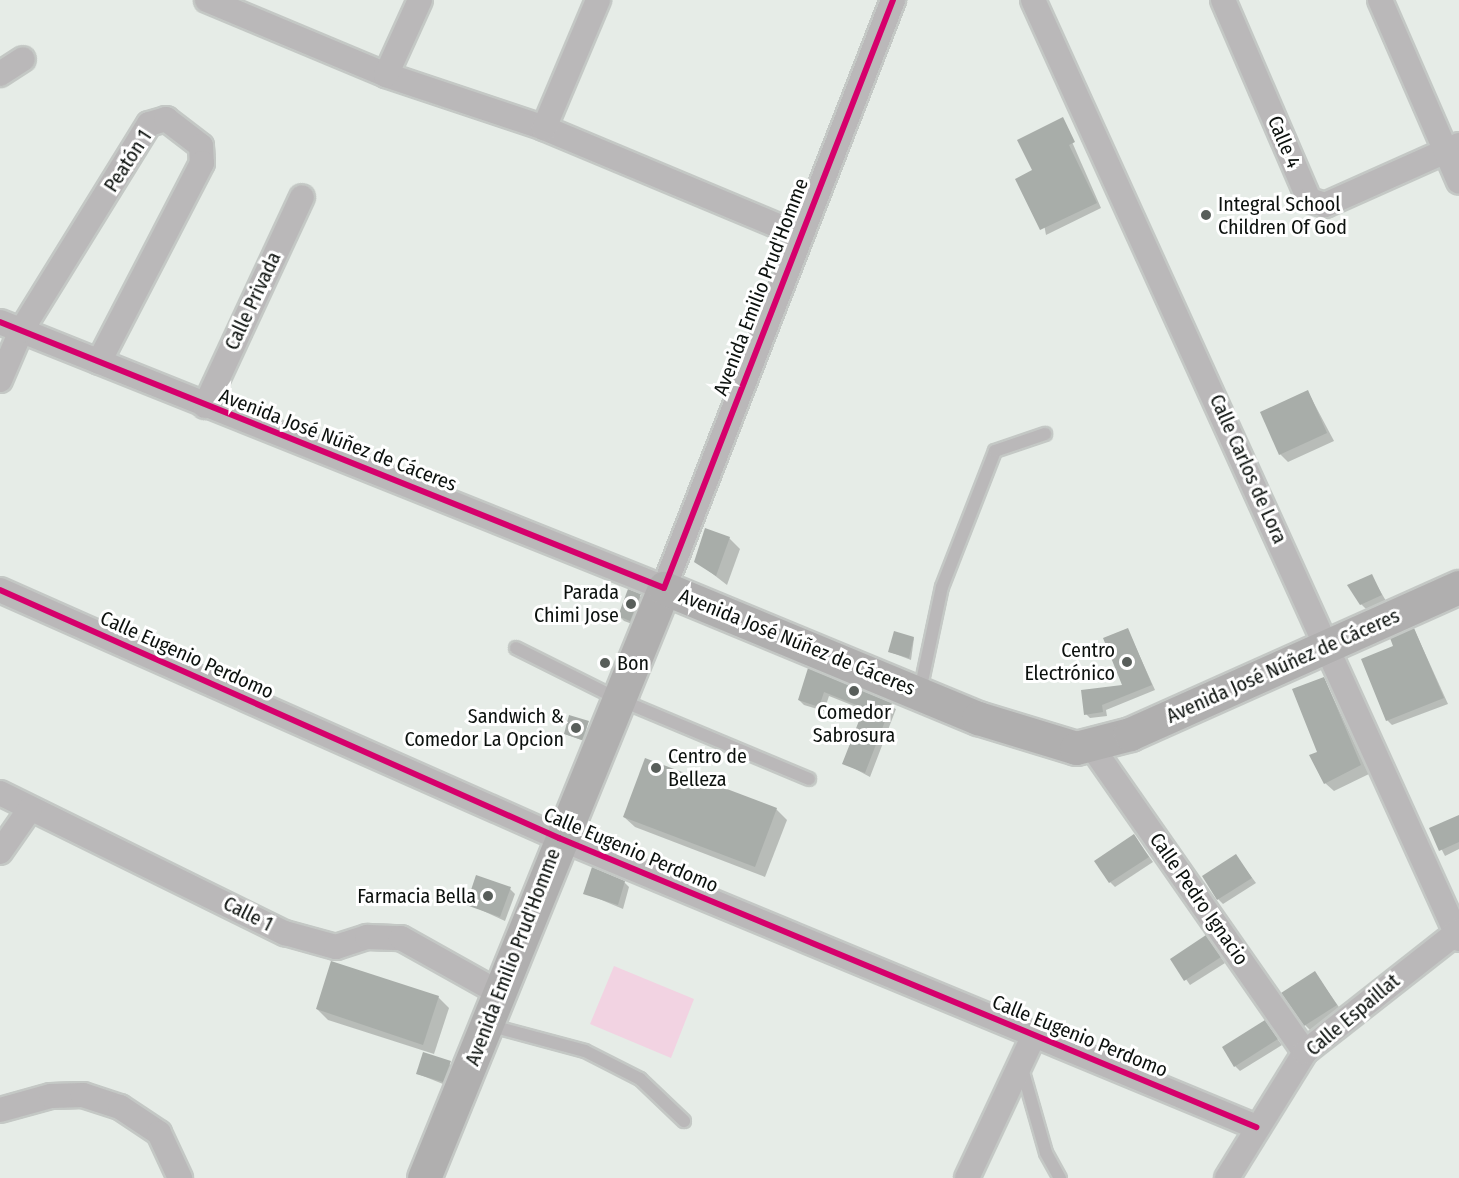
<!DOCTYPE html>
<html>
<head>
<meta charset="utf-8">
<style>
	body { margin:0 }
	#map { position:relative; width:1459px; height:1178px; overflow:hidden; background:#e6ece7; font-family:"Fira Sans Condensed",sans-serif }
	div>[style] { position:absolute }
	.green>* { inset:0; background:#f2d3e2 }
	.shadow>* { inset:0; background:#0003 }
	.building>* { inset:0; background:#a8ada9 }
	.roads { filter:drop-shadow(2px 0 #c4c8c5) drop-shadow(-2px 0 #c4c8c5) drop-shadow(0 2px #c4c8c5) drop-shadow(0 -2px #c4c8c5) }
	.service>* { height:12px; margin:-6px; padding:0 6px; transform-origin:6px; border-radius:6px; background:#bab8b9 }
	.minor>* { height:24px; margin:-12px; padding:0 12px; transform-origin:12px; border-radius:12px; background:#bab8b9 }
	.secondary>* { height:33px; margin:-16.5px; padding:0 16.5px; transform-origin:16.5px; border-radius:16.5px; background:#b0afaf }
	.cycleway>* { height:6px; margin:-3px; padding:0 3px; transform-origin:3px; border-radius:3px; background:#d6006c }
	.dots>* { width:16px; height:16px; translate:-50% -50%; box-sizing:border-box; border:3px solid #fff; border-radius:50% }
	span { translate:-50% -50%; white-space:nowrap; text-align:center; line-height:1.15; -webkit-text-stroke:6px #fff; paint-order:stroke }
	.street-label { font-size:20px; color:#0c110e }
	.poi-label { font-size:20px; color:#0c110e }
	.left { translate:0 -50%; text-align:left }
	.right { translate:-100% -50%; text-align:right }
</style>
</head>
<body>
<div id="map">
	<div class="green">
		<i style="clip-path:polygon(614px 966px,694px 999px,671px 1058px,590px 1024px)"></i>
	</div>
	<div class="shadow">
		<i style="clip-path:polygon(1062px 119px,1101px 208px,1046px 235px,1034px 171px)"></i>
		<i style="clip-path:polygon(1308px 392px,1334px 441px,1288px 462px,1280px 454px)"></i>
		<i style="clip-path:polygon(729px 538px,740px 549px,727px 585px,696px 561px)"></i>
		<i style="clip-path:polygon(1371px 575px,1386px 601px,1366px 609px,1361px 604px)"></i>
		<i style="clip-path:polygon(640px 596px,645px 601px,635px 625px,624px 621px,619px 616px)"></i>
		<i style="clip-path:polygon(1414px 629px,1448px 704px,1392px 725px,1387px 720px,1395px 646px)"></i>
		<i style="clip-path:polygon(1128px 630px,1155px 690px,1106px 710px,1107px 716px,1090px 718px,1086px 714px,1124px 686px)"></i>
		<i style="clip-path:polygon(914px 638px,911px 660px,890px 652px)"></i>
		<i style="clip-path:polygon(809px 670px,896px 709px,870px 777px,844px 763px,864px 710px,829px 696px,824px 711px,804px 705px,799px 700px)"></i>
		<i style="clip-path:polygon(1324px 678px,1369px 774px,1334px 791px,1325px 783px,1319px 752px)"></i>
		<i style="clip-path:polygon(588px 722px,584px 741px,565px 734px)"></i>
		<i style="clip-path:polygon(776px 809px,787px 820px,765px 877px,635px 827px,624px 817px)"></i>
		<i style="clip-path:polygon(1459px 816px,1459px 849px,1445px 856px,1431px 829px)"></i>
		<i style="clip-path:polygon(1134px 836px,1153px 862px,1115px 887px,1110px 882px)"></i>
		<i style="clip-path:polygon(1236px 856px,1256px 883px,1223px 904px,1218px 899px)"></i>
		<i style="clip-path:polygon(624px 882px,629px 887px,623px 909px,585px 893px)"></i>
		<i style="clip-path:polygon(510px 889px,515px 894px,505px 921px,468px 904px)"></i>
		<i style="clip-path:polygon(1206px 937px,1225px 963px,1190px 985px,1172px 959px)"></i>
		<i style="clip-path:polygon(1315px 973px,1341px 1010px,1310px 1030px,1305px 1025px)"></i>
		<i style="clip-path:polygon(438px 997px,449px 1008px,434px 1054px,328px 1020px,317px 1009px)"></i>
		<i style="clip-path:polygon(1265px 1022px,1282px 1045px,1240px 1071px,1235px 1066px)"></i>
		<i style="clip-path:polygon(424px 1054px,456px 1067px,448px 1086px,418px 1074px)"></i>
	</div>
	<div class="building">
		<i style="clip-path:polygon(1063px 117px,1075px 142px,1069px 145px,1097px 203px,1040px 230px,1015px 179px,1032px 170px,1017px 140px)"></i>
		<i style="clip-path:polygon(1308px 390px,1327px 433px,1279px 455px,1260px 412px)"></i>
		<i style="clip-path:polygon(705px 528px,730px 537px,716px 576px,694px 562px)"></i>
		<i style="clip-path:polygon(1372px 574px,1382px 595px,1360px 605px,1347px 585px)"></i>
		<i style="clip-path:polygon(628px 589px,641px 594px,630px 621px,618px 616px)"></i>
		<i style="clip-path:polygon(1128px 628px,1152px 685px,1102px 705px,1103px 712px,1084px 715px,1081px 690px,1122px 685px,1103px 638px)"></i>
		<i style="clip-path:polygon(1414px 628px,1444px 698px,1386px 721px,1361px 659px,1393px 646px,1390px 638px)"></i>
		<i style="clip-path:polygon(894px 631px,914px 637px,909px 658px,888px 652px)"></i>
		<i style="clip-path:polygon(808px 668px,892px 703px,865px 773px,842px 764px,864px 708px,824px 692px,819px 707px,798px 700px)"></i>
		<i style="clip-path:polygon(1324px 677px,1361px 765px,1324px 784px,1309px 755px,1317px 752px,1292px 689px)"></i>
		<i style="clip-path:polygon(569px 715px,589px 721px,582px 740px,564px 734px)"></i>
		<i style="clip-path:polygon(645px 758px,777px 808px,755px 867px,623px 817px)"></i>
		<i style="clip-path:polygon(1459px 815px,1459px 842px,1439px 851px,1429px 828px)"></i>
		<i style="clip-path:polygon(1134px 834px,1149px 857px,1109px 883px,1094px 861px)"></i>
		<i style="clip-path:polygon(1236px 854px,1252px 878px,1217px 900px,1202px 876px)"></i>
		<i style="clip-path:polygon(592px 867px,625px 881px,618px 905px,583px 894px)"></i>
		<i style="clip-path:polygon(476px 875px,511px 887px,500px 917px,466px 905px)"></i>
		<i style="clip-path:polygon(1206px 935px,1221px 957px,1184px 981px,1170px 959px)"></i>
		<i style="clip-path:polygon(331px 961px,439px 996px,423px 1045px,316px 1009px)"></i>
		<i style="clip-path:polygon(1315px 971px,1337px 1005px,1304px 1026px,1281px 993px)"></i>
		<i style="clip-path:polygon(1265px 1020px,1278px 1039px,1234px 1067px,1222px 1047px)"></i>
		<i style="clip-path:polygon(423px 1052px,451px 1061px,443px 1082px,416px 1074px)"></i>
	</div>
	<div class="roads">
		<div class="service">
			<i style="left:516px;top:648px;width:114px;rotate:26.6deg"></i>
			<i style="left:618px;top:699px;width:207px;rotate:22.7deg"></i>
			<i style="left:920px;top:691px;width:106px;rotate:-78.1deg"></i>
			<i style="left:942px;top:587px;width:146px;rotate:-68.7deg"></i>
			<i style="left:995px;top:451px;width:53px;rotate:-18.8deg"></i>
			<i style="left:488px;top:1025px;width:100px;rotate:15deg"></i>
			<i style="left:585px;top:1051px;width:62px;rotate:27deg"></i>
			<i style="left:640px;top:1079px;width:61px;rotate:43.7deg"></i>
			<i style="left:1021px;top:1065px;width:91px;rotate:74.1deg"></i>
			<i style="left:1046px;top:1153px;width:29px;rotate:61deg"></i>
		</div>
		<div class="minor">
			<i style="left:207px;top:0;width:194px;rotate:22.7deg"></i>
			<i style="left:386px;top:75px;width:167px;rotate:18.5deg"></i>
			<i style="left:544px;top:128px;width:275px;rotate:22.7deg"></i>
			<i style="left:1033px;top:0;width:1031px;rotate:65.6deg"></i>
			<i style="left:1223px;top:0;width:218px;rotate:66.7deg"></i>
			<i style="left:1309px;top:200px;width:17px;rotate:17deg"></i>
			<i style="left:1325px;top:205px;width:147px;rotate:-24.1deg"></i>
			<i style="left:1380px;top:0;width:198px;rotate:66.5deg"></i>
			<i style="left:0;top:74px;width:27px;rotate:-33deg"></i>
			<i style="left:386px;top:75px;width:82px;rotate:-65.6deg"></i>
			<i style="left:544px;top:128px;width:139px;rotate:-67.1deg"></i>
			<i style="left:0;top:322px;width:715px;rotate:21.83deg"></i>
			<i style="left:664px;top:588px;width:631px;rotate:-68.72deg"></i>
			<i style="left:0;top:380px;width:53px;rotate:-66.8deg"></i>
			<i style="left:21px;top:331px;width:243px;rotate:-58.3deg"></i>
			<i style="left:149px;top:124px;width:18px;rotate:-16deg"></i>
			<i style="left:166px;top:119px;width:44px;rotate:37.6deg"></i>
			<i style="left:201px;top:146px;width:17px;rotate:87deg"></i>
			<i style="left:202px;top:163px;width:224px;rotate:117.4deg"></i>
			<i style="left:205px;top:406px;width:230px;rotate:-65.1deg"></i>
			<i style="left:0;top:590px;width:612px;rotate:23.92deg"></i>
			<i style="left:559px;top:838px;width:755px;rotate:22.52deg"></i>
			<i style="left:1092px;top:747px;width:372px;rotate:55.1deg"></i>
			<i style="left:0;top:793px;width:318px;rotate:26.2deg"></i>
			<i style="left:285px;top:933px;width:53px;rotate:15.4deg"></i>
			<i style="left:336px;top:947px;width:33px;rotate:-18deg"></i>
			<i style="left:367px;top:937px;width:34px;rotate:2deg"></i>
			<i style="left:401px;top:938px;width:115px;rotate:29.2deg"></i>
			<i style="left:0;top:852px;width:52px;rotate:-55.1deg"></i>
			<i style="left:0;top:1110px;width:53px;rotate:-15.4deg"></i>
			<i style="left:51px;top:1096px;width:32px;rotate:-2deg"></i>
			<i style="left:83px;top:1095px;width:39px;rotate:18deg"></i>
			<i style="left:120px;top:1107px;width:47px;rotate:33.7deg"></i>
			<i style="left:159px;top:1133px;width:50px;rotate:65deg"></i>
			<i style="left:967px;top:1178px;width:158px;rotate:-64.9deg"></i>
			<i style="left:1227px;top:1178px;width:148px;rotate:-58.2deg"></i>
			<i style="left:1305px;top:1052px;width:196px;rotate:-38.2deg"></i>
		</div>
		<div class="secondary">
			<i style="left:424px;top:1178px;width:637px;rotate:-67.86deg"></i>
			<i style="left:664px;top:588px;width:340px;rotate:22.5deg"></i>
			<i style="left:978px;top:718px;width:102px;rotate:17deg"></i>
			<i style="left:1076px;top:748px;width:56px;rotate:-14.5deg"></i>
			<i style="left:1130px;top:734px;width:360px;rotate:-24.1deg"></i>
		</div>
	</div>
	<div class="cycleway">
		<i style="left:0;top:322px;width:715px;rotate:21.83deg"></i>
		<i style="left:664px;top:588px;width:631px;rotate:-68.72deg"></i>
		<i style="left:0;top:590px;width:612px;rotate:23.92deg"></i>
		<i style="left:559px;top:838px;width:755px;rotate:22.52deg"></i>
	</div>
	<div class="dots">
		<i style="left:1206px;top:215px;background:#585e5a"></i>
		<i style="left:631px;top:604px;background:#585e5a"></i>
		<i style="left:1127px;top:662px;background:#585e5a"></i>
		<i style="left:605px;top:663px;background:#585e5a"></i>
		<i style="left:854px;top:691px;background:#585e5a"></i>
		<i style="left:576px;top:728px;background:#585e5a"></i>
		<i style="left:656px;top:768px;background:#585e5a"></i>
		<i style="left:488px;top:896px;background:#585e5a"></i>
	</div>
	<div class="street-label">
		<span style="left:1284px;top:142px;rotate:67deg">Calle 4</span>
		<span style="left:128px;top:161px;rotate:-57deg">Peatón 1</span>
		<span style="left:761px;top:287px;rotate:-69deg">Avenida Emilio Prud'Homme</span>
		<span style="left:253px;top:301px;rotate:-65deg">Calle Privada</span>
		<span style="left:338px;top:440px;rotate:21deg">Avenida José Núñez de Cáceres</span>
		<span style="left:1248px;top:469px;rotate:66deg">Calle Carlos de Lora</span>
		<span style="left:797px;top:642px;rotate:22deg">Avenida José Núñez de Cáceres</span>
		<span style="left:187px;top:655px;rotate:24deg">Calle Eugenio Perdomo</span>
		<span style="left:1283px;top:666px;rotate:-24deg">Avenida José Núñez de Cáceres</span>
		<span style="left:631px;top:850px;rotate:23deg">Calle Eugenio Perdomo</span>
		<span style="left:1199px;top:899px;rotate:55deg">Calle Pedro Ignacio</span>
		<span style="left:248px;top:914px;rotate:27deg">Calle 1</span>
		<span style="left:513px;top:957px;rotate:-69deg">Avenida Emilio Prud'Homme</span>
		<span style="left:1353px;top:1015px;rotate:-40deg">Calle Espaillat</span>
		<span style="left:1080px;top:1036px;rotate:22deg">Calle Eugenio Perdomo</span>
	</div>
	<div class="poi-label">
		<span class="left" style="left:1218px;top:216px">Integral School<br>Children Of God</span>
		<span class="right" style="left:619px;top:604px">Parada<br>Chimi Jose</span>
		<span class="right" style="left:1115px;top:662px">Centro<br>Electrónico</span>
		<span class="left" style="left:617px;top:663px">Bon</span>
		<span style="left:854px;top:724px">Comedor<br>Sabrosura</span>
		<span class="right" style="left:564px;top:728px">Sandwich &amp;<br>Comedor La Opcion</span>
		<span class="left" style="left:668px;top:768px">Centro de<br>Belleza</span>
		<span class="right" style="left:476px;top:896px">Farmacia Bella</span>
	</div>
</div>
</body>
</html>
